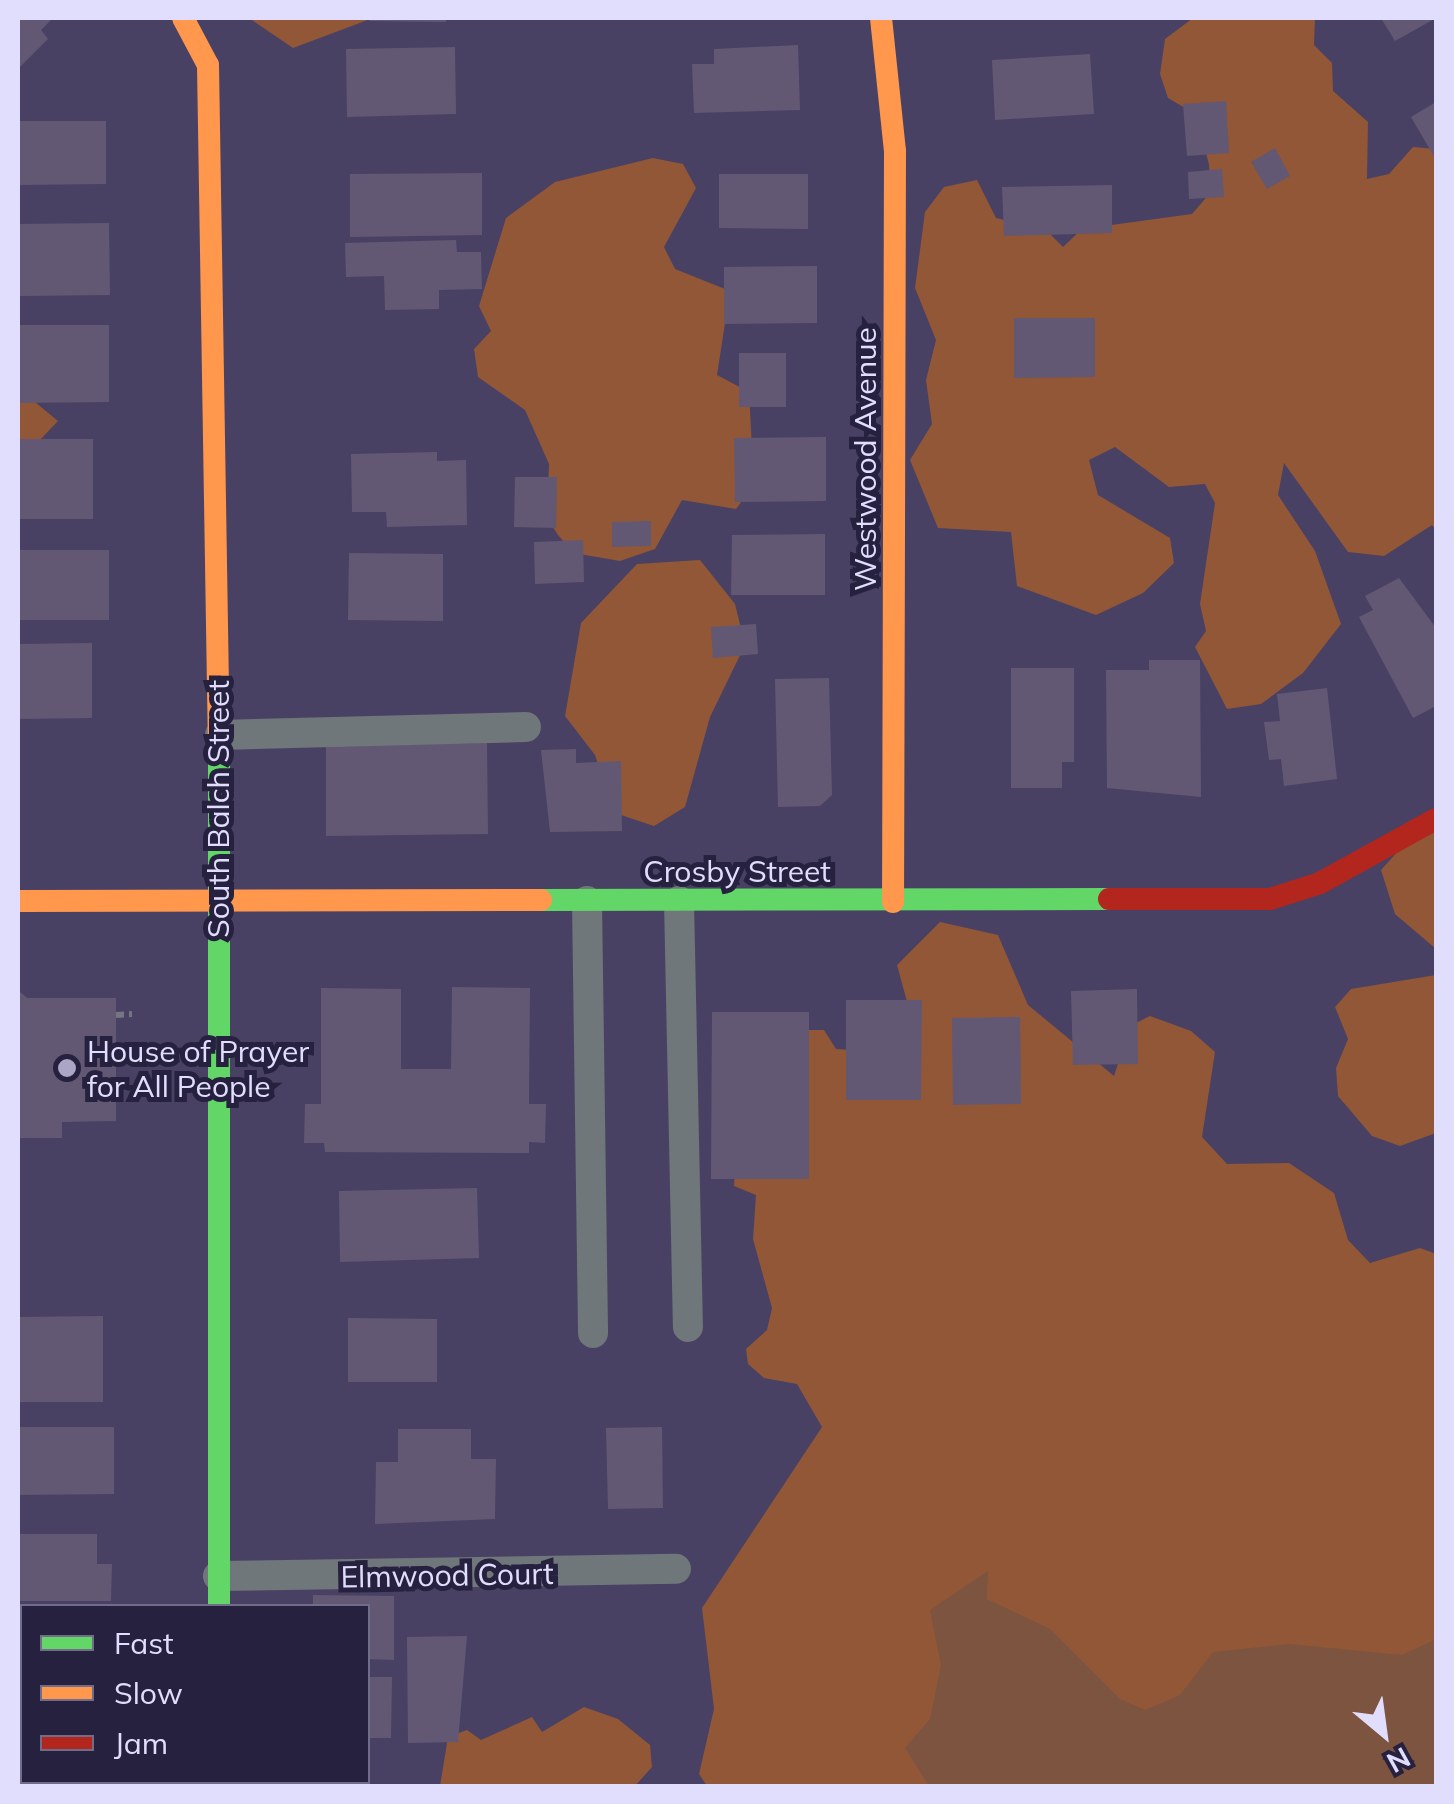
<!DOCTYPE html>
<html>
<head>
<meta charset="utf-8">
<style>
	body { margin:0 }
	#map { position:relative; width:1454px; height:1804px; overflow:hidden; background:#494163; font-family:Mulish,sans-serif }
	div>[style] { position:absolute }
	.green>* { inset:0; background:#7d5440 }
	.forest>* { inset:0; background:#915737 }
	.building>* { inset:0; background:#625873 }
	.path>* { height:6px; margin-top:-3px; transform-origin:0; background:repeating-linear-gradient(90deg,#747780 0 8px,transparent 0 13px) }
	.lane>* { height:30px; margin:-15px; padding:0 15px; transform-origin:15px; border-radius:15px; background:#6f777b }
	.street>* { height:55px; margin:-27.5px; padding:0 27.5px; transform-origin:27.5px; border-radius:27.5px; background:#6f777b }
	.fast>* { height:22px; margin:-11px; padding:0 11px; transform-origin:11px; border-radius:11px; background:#63d668 }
	.slow>* { height:22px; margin:-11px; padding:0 11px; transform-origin:11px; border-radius:11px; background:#ff974d }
	.jam>* { height:22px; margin:-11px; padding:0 11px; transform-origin:11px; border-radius:11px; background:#b3261e }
	.dots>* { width:28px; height:28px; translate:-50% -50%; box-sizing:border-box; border:5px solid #26213e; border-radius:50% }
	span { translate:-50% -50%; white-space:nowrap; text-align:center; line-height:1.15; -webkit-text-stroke:10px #26213e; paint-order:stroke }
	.street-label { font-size:30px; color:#e1ddfc }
	.poi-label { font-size:30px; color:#e1ddfc }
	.left { translate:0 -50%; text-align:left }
	.frame { position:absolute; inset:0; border:20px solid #e1ddfc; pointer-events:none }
	.legend { position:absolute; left:20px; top:1604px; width:350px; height:180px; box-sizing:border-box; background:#26213e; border:2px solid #716c8a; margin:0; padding:12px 18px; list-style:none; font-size:30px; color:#e1ddfc }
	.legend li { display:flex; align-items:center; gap:20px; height:50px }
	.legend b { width:50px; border:2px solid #716c8a }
	.north { position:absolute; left:1334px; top:1684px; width:100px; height:100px; -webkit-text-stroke:8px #26213e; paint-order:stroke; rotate:151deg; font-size:28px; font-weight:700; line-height:40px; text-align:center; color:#e1ddfc }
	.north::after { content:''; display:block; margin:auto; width:35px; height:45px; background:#e1ddfc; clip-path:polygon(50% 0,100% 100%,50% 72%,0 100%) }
</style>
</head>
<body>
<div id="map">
	<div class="green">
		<i style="clip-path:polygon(1436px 1254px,1436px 1786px,850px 1786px,847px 1530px)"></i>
	</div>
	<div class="forest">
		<i style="clip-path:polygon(249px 18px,373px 18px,293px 48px)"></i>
		<i style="clip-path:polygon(1193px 18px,1315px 18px,1314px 45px,1332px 63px,1333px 91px,1368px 122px,1367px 179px,1389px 174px,1413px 147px,1436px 149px,1436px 530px,1432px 525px,1384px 556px,1348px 552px,1284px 463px,1278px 495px,1315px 551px,1341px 624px,1303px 673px,1261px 704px,1227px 709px,1195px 647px,1206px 631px,1200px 604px,1215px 503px,1205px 484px,1169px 487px,1115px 447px,1089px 460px,1098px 495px,1170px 538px,1174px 563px,1143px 593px,1096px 615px,1017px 586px,1011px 532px,938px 528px,910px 460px,932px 424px,926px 380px,936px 340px,915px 288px,925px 212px,944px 187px,977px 180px,996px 218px,1046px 230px,1063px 247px,1082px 229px,1192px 214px,1211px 192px,1209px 165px,1197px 115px,1168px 98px,1160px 74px,1165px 39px)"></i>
		<i style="clip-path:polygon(653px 158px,683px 164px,696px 188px,664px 247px,675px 269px,730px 291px,717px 375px,749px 392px,754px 485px,736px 509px,682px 500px,655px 549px,620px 561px,574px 553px,558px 535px,547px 518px,549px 464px,525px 410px,478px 377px,474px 349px,491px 331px,479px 306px,506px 218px,555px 182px)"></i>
		<i style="clip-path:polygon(18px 388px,58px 421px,18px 463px)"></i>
		<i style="clip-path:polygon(700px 560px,735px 604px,745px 645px,710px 717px,685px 807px,654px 826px,615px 813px,595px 755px,565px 716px,581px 623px,637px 564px)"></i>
		<i style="clip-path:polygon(1436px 809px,1436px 949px,1395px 914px,1381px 870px)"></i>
		<i style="clip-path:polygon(940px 922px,998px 935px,1028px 1005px,1114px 1076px,1130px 1026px,1150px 1016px,1191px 1031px,1215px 1052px,1202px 1137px,1227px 1164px,1289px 1163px,1334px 1193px,1348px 1240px,1370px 1263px,1420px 1248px,1436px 1254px,1436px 1639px,1402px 1655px,1289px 1644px,1213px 1652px,1180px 1695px,1145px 1710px,1120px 1699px,1050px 1629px,987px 1599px,988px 1571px,930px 1610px,941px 1665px,930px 1719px,905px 1748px,929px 1786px,707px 1786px,699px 1774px,714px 1709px,702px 1608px,822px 1427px,797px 1384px,764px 1378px,748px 1364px,746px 1349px,767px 1330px,772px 1308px,753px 1239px,756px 1195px,734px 1186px,735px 1169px,797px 1030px,824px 1030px,836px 1049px,867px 1051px,912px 1020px,897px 965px)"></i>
		<i style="clip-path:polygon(1436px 975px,1436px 1133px,1400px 1146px,1372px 1136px,1338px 1096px,1336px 1068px,1348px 1039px,1335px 1007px,1351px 989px)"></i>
		<i style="clip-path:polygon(584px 1707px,618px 1719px,650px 1745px,652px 1767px,635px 1786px,440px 1786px,448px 1737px,467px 1730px,481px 1740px,532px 1717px,542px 1732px)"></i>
	</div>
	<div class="building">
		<i style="clip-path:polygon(18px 18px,51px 20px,41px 30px,48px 39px,18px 69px)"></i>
		<i style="clip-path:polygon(369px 18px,446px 18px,446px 22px,369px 21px)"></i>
		<i style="clip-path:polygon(1381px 18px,1436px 18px,1395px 41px)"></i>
		<i style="clip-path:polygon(798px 45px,800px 110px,694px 113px,692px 64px,714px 64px,714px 49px)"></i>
		<i style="clip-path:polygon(455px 47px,456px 114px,347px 117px,346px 49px)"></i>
		<i style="clip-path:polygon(1090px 54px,1094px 114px,995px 120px,992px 60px)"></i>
		<i style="clip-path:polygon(1226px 101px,1229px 153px,1187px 156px,1183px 104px)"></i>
		<i style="clip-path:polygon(1436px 102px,1436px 160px,1411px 117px)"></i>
		<i style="clip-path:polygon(18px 121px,106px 121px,106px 184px,18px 185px)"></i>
		<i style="clip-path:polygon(1275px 148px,1290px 176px,1267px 189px,1251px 162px)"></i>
		<i style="clip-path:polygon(1222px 169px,1224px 197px,1189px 199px,1188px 172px)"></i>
		<i style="clip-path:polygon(482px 173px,482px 235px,350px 237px,350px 174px)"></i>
		<i style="clip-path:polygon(719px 174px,808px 174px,808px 229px,719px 228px)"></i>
		<i style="clip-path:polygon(1112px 185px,1112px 233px,1004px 236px,1002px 187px)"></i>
		<i style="clip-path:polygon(109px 223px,110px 295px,18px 296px,18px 224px)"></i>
		<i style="clip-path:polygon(456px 240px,457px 252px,481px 252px,482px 289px,439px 290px,439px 309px,385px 310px,384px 276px,346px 277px,345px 243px)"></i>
		<i style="clip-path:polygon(817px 266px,817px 323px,724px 324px,724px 267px)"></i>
		<i style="clip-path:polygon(1014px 318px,1095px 318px,1095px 377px,1014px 378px)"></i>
		<i style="clip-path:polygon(18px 325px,109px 325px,109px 402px,18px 403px)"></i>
		<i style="clip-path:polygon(739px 353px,786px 353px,786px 407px,739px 407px)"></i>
		<i style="clip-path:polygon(826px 437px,826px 501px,735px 502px,734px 438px)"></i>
		<i style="clip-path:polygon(18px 439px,93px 439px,93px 519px,18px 519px)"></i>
		<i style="clip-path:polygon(437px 452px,437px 461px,466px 460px,467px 525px,387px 527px,386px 512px,352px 512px,351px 454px)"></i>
		<i style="clip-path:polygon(515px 477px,557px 477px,556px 528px,514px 527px)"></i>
		<i style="clip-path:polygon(651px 521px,651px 546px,612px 547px,612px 522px)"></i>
		<i style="clip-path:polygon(825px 534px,825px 595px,731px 595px,732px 535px)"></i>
		<i style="clip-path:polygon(583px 540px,584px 582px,535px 584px,534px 542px)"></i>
		<i style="clip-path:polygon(18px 550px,109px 550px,109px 620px,18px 620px)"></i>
		<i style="clip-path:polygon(349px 553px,443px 554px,443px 621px,348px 620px)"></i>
		<i style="clip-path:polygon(1399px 578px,1436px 628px,1436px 706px,1413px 718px,1359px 617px,1373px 610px,1365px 596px)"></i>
		<i style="clip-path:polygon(756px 624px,758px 654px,713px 658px,711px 627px)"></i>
		<i style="clip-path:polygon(92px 643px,92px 718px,18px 719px,18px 644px)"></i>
		<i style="clip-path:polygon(1149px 660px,1200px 660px,1201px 797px,1107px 788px,1106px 670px,1149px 670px)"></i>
		<i style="clip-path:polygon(1011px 668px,1074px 668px,1074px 762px,1062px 762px,1062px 788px,1011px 788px)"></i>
		<i style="clip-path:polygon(829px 678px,832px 795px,820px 806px,778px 807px,775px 679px)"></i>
		<i style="clip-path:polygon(1327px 688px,1337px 779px,1284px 786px,1281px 759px,1269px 760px,1264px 722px,1280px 721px,1277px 694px)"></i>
		<i style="clip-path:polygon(487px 743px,488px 834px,326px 836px,326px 745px)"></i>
		<i style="clip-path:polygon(576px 749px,576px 763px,621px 761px,622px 831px,550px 832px,541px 750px)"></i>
		<i style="clip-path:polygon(452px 987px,530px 988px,529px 1104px,546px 1104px,545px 1143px,529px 1142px,529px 1153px,325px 1152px,324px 1143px,304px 1143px,305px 1104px,321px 1104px,321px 988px,401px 989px,401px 1069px,451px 1069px)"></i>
		<i style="clip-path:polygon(1137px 989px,1138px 1064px,1073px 1065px,1071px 991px)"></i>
		<i style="clip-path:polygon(18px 990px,27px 998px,116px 998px,116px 1121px,62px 1122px,62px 1138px,18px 1138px)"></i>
		<i style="clip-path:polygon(846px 1000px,922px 1000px,921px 1100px,846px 1100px)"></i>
		<i style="clip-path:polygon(712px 1012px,809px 1012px,809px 1179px,711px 1179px)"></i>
		<i style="clip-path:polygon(1020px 1017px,1021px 1104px,953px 1105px,952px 1018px)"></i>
		<i style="clip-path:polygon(477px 1188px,479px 1258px,340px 1262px,339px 1191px)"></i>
		<i style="clip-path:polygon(103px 1316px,103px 1402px,18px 1402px,18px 1317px)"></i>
		<i style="clip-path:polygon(348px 1318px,437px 1319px,437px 1382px,348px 1382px)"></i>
		<i style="clip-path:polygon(18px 1427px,114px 1427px,114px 1494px,18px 1495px)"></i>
		<i style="clip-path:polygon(662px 1427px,663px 1508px,608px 1509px,606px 1428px)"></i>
		<i style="clip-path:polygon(398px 1429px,471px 1429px,471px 1459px,496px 1459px,495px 1519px,375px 1524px,376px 1462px,398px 1462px)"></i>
		<i style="clip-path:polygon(18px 1534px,97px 1534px,97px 1564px,112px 1564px,111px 1601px,18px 1601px)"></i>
		<i style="clip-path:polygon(313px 1595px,394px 1596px,394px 1660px,368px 1659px,368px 1606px,313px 1606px)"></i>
		<i style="clip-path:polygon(467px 1636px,458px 1742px,408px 1743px,407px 1637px)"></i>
		<i style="clip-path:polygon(18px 1649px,22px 1649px,22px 1712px,18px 1712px)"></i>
		<i style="clip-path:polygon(368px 1677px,392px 1677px,391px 1738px,368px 1738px)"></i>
		<i style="clip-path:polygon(18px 1768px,22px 1782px,101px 1786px,18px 1786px)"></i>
	</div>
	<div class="path">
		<i style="left:116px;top:1015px;width:16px;rotate:-4deg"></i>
	</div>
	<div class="lane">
		<i style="left:220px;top:735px;width:306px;rotate:-1.5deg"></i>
		<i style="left:587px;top:901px;width:432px;rotate:89.2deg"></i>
		<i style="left:679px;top:901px;width:426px;rotate:88.8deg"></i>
		<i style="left:218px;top:1576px;width:458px;rotate:-0.9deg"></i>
	</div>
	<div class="street">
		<i style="left:219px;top:1782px;width:4px;rotate:90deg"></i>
	</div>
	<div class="fast">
		<i style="left:219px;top:753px;width:853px;rotate:90deg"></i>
		<i style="left:541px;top:900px;width:568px;rotate:-0.1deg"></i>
	</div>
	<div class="slow">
		<i style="left:183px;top:18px;width:53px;rotate:62deg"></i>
		<i style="left:208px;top:65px;width:688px;rotate:89.08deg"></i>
		<i style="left:881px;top:18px;width:134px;rotate:84deg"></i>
		<i style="left:895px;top:151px;width:751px;rotate:90.15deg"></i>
		<i style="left:18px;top:901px;width:523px;rotate:-0.11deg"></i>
	</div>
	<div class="jam">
		<i style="left:1109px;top:899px;width:161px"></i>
		<i style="left:1270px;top:899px;width:52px;rotate:-17.7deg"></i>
		<i style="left:1320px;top:883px;width:132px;rotate:-28.9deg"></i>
	</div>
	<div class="dots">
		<i style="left:67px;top:1068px;background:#aca6c6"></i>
	</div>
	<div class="street-label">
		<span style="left:865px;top:459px;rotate:-90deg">Westwood Avenue</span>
		<span style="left:218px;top:809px;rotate:-90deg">South Balch Street</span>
		<span style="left:737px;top:871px">Crosby Street</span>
		<span style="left:447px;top:1575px;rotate:-1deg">Elmwood Court</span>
	</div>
	<div class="poi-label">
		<span class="left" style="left:87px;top:1068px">House of Prayer<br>for All People</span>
	</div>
	<div class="frame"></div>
	<ul class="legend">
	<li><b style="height:12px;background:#63d668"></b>Fast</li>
	<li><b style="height:12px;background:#ff974d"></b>Slow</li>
	<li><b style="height:12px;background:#b3261e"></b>Jam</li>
	</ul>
	<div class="north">N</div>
</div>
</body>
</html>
